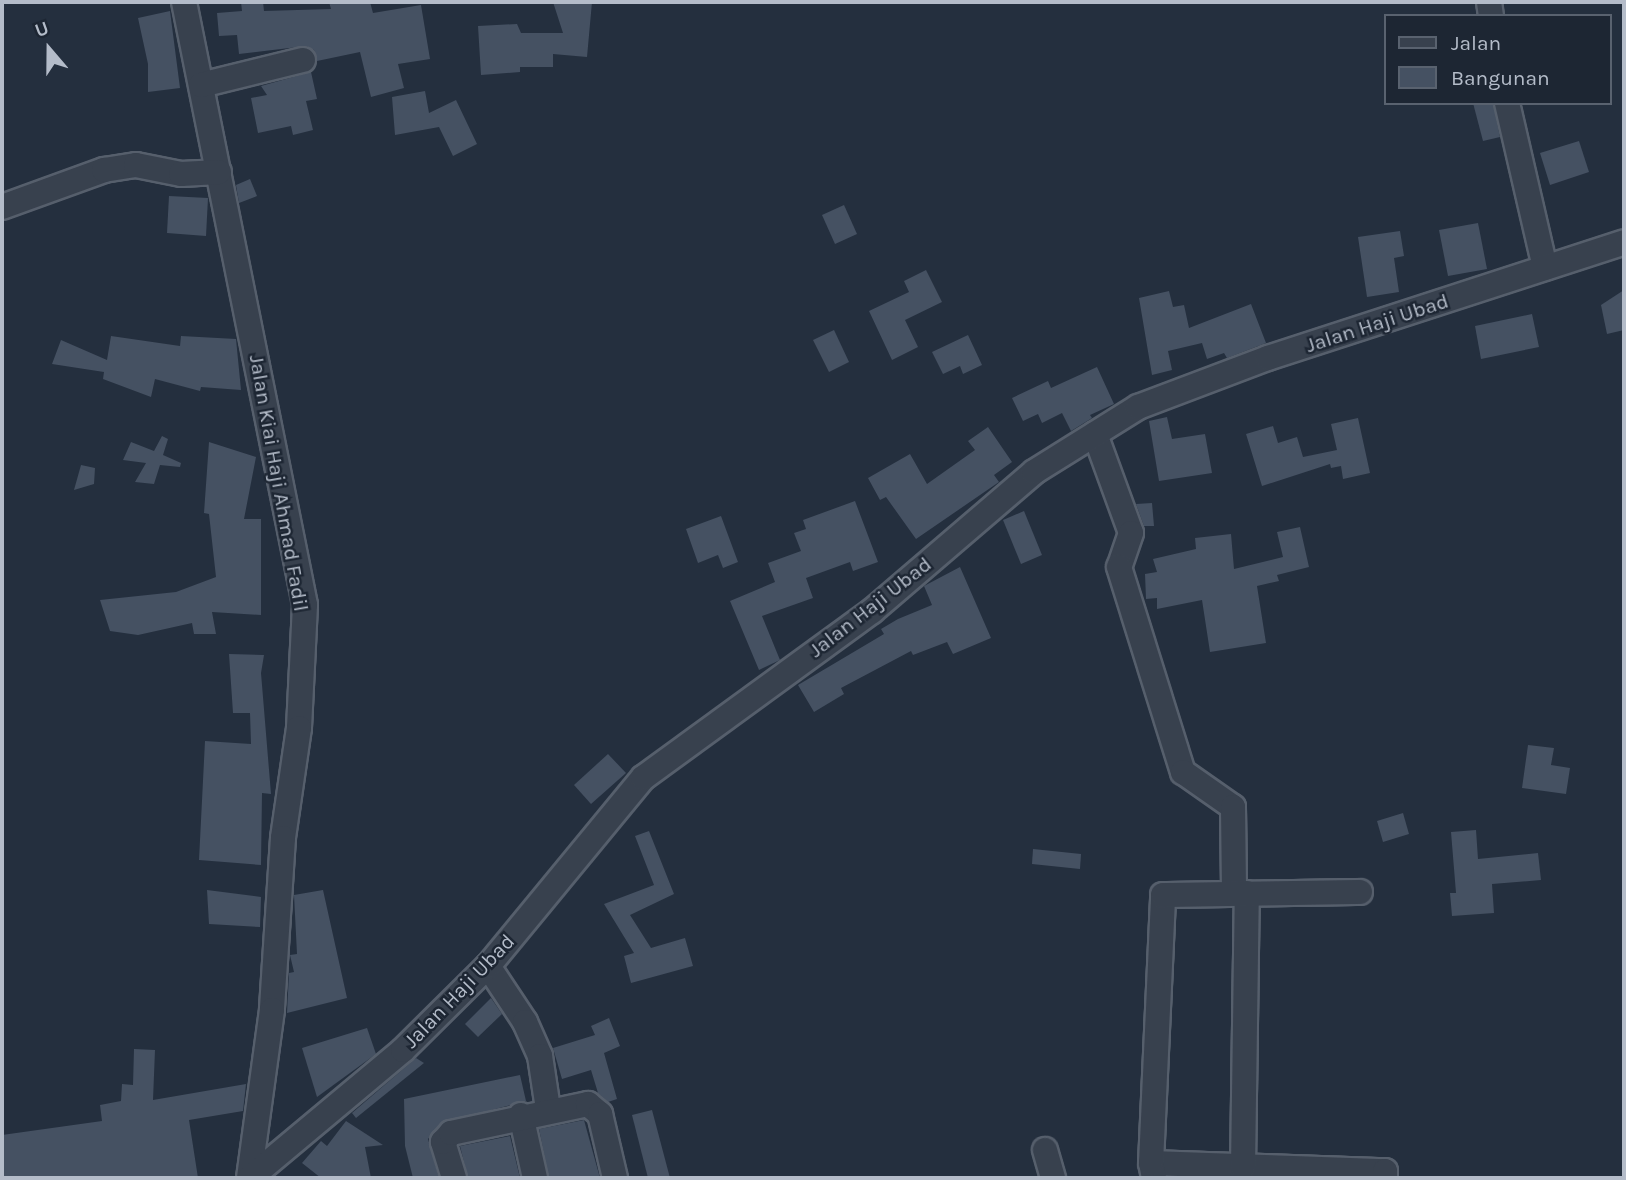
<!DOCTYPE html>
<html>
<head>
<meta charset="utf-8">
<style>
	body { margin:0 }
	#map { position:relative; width:1626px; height:1180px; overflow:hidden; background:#242f3e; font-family:Karla,sans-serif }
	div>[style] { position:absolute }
	.building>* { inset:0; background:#455162 }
	.roads { filter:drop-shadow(2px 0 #565f6c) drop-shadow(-2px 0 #565f6c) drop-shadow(0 2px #565f6c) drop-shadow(0 -2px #565f6c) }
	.minor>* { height:24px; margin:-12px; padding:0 12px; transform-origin:12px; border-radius:12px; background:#38414e }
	span { translate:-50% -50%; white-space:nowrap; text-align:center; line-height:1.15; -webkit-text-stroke:5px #1d2633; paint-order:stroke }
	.street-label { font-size:21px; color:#b4bcc9 }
	.frame { position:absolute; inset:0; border:4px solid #b4bcc9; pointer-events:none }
	.legend { position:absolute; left:1384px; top:14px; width:228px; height:91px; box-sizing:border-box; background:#1d2633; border:2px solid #59626f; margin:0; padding:9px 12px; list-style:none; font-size:21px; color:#b4bcc9 }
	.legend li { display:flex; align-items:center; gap:14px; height:35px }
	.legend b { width:35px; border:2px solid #59626f }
	.north { position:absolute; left:14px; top:14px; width:70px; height:70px; -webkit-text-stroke:5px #1d2633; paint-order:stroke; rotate:340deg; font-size:19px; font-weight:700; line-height:28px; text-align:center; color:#b4bcc9 }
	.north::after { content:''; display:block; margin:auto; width:24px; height:32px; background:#b4bcc9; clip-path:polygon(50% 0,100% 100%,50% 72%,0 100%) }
</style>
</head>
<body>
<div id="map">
	<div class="building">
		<i style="clip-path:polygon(241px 2px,263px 2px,264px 11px,331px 9px,329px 2px,370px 2px,373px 13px,421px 5px,430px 59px,398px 64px,404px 88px,371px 97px,360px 52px,317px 61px,314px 50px,306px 46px,239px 54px,237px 35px,219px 36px,217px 13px,242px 11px)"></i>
		<i style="clip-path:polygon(553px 2px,592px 2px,587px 57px,553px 54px,553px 67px,520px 67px,520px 72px,481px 75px,478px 26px,517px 24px,521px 33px,563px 33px)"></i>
		<i style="clip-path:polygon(170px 11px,180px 88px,148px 92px,148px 64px,138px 18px)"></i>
		<i style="clip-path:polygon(311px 72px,317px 99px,306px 101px,313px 130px,293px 135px,291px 126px,258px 133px,251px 98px,267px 95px,261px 86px)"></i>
		<i style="clip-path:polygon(425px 91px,429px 113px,456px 100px,477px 144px,453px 156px,439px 127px,395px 135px,392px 97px)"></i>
		<i style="clip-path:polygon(1473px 103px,1493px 103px,1500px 137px,1483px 141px)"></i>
		<i style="clip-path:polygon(1579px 141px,1589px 172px,1550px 185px,1540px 153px)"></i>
		<i style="clip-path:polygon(250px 179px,257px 196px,239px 203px,236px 185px)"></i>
		<i style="clip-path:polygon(169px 196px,208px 198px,206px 236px,167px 233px)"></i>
		<i style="clip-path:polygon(844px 205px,857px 234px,835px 244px,822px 215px)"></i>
		<i style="clip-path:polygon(1478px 223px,1487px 269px,1448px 276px,1439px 230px)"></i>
		<i style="clip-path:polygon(1400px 231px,1404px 256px,1394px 258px,1399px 292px,1367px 297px,1358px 237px)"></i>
		<i style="clip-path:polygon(926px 270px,942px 302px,905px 320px,918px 347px,892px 360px,869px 311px,909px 292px,904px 281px)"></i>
		<i style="clip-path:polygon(1624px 290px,1624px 330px,1607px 334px,1601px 305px)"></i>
		<i style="clip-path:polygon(1169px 291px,1173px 307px,1184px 305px,1189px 328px,1251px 304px,1266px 343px,1227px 358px,1224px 353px,1207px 359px,1202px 343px,1168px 351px,1172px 370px,1152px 375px,1139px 298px)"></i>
		<i style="clip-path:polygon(1532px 314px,1539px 347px,1481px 359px,1475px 326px)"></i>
		<i style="clip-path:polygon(834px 330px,849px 362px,829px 372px,813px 340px)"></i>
		<i style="clip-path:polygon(968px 335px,982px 365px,963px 374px,960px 366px,943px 374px,932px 352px)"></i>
		<i style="clip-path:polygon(111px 336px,180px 346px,181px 336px,236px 339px,241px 390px,201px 387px,200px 391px,155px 379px,151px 397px,103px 379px,104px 372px,52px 364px,61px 340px,107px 360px)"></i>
		<i style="clip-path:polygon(1097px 367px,1114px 404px,1090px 415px,1092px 418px,1071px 431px,1062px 413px,1042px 423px,1038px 414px,1023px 421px,1012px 398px,1048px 381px,1051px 388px)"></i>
		<i style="clip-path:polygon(1167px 417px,1172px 439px,1205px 434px,1212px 473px,1159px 481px,1149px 421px)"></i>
		<i style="clip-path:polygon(1358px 418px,1370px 473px,1343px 479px,1341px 466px,1331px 468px,1330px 464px,1262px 486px,1246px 434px,1273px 426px,1278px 443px,1297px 437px,1303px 457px,1337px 450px,1331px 424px)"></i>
		<i style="clip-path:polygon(988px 427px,1012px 462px,994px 475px,999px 482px,916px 539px,886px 497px,880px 500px,868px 478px,910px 454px,927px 484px,975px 450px,968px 441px)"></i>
		<i style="clip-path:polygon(162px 436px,168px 439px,163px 455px,181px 463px,180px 467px,160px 465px,154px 484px,135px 482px,146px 463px,123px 460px,131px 442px,154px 451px)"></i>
		<i style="clip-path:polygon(209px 442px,256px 457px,244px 519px,261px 519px,261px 615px,212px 612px,216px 634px,194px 634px,192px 623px,138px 635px,110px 631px,100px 600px,176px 592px,216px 577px,209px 514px,204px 513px)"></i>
		<i style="clip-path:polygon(81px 465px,95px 468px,94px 484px,74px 490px)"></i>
		<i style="clip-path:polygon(855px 501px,878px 562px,853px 571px,850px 562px,806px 578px,813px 598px,762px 616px,780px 660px,759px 670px,730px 601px,775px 582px,768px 563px,801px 551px,794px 533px,806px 529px,803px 520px)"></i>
		<i style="clip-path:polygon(1152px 503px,1154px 526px,1144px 526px,1136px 504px)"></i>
		<i style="clip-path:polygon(1024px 511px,1042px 555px,1021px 564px,1003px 520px)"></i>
		<i style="clip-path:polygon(721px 516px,738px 562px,723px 568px,718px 555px,698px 563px,686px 529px)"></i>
		<i style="clip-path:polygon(1300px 527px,1309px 567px,1277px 575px,1279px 581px,1257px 586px,1266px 643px,1210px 652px,1202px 600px,1157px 609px,1157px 598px,1146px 599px,1145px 574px,1157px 572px,1153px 559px,1196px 549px,1195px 538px,1231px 534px,1234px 569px,1283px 557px,1277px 532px)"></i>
		<i style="clip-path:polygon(960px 567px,991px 638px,953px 654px,947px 642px,913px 655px,911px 651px,841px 688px,844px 694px,814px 712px,798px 685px,884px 634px,881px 629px,898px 619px,932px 605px,924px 586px)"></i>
		<i style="clip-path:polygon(229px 654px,264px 655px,261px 673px,271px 794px,262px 793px,261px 865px,199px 860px,205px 741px,251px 744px,250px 713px,233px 713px)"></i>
		<i style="clip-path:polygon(1528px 745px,1554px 748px,1551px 765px,1570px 768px,1566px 794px,1522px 788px)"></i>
		<i style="clip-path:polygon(608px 754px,626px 773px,591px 804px,574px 785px)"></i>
		<i style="clip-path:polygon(1403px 813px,1409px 834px,1383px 842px,1377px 821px)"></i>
		<i style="clip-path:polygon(1476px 830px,1478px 859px,1538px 853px,1541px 880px,1492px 884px,1494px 913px,1452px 916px,1450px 893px,1456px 893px,1451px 832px)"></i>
		<i style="clip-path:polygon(649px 831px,674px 894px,630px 915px,651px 948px,685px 938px,693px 966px,631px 983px,624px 956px,634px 953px,604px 904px,654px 885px,635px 836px)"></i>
		<i style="clip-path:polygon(1033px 849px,1081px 854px,1080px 869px,1032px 864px)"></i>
		<i style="clip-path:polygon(207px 890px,261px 897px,260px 927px,209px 924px)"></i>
		<i style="clip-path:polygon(323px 890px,347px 998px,287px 1013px,289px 973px,294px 972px,290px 955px,297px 954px,294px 895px)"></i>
		<i style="clip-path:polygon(491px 998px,502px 1014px,478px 1037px,465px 1024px)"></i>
		<i style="clip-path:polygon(609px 1018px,620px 1046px,604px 1053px,617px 1099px,608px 1102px,598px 1093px,591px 1070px,562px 1079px,553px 1048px,595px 1035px,591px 1026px)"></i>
		<i style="clip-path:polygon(367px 1028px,376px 1054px,317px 1097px,302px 1048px)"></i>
		<i style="clip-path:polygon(134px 1049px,155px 1050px,153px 1100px,246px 1084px,243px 1111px,189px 1120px,198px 1178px,2px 1178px,2px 1135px,102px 1121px,100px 1105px,121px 1101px,122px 1084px,133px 1085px)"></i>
		<i style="clip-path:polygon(416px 1058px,424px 1063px,356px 1118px,352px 1113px)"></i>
		<i style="clip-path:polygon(520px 1075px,526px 1101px,441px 1123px,428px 1139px,439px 1178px,413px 1178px,405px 1146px,404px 1099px)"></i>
		<i style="clip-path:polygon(652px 1110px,670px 1178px,648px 1178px,632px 1115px)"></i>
		<i style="clip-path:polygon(584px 1120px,600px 1178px,549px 1178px,539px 1129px)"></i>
		<i style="clip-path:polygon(346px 1121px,383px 1145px,365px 1147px,371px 1178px,321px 1178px,302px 1163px,321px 1141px,327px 1146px)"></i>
		<i style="clip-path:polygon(510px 1136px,520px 1178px,468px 1178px,460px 1146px)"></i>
	</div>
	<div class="roads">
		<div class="minor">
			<i style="left:184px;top:2px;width:615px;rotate:78.65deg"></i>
			<i style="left:305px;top:605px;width:123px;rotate:92.8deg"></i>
			<i style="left:299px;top:728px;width:111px;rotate:98.3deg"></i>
			<i style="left:283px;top:838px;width:172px;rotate:93.7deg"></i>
			<i style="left:272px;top:1010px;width:170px;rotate:97.8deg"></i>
			<i style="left:1489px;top:2px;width:14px;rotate:82deg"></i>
			<i style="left:201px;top:85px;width:105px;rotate:-13.8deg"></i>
			<i style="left:1507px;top:103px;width:169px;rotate:77deg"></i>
			<i style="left:2px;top:207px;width:109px;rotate:-19.9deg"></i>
			<i style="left:104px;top:170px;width:32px;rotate:-9deg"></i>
			<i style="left:136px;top:165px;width:46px;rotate:11.3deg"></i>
			<i style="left:181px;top:174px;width:38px;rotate:-3deg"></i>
			<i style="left:1095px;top:434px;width:105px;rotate:70deg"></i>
			<i style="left:1131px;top:533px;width:36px;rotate:109deg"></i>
			<i style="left:1119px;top:567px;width:215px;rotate:72.7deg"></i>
			<i style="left:1183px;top:772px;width:61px;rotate:35deg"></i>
			<i style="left:1233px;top:807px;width:86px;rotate:89.3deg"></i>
			<i style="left:488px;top:966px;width:67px;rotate:56.5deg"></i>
			<i style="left:525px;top:1022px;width:37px;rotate:66deg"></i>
			<i style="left:540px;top:1056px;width:54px;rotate:81.4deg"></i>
			<i style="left:521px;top:1115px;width:65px;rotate:77.5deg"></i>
			<i style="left:1045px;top:1150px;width:29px;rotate:74deg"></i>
			<i style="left:1151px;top:1163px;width:234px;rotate:2deg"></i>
			<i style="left:1385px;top:1171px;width:7px;rotate:90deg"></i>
			<i style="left:1243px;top:1168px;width:275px;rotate:-89.2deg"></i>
			<i style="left:250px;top:1178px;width:199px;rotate:-39.9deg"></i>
			<i style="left:403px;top:1050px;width:120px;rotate:-44.7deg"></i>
			<i style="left:488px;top:966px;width:244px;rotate:-50.5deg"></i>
			<i style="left:643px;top:778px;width:283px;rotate:-36.1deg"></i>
			<i style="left:872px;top:611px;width:213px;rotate:-40.6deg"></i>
			<i style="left:1034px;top:472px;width:123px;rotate:-32deg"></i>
			<i style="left:1138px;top:407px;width:139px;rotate:-20.7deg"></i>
			<i style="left:1268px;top:358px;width:374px;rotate:-18deg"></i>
			<i style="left:454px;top:1178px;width:38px;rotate:-107deg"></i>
			<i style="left:443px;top:1142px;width:12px;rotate:-48deg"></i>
			<i style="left:451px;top:1133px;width:140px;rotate:-12deg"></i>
			<i style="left:588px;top:1104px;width:16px;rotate:40deg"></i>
			<i style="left:600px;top:1114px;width:66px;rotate:76.8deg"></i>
			<i style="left:1154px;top:1178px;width:15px;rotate:-101deg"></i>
			<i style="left:1151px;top:1163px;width:268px;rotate:-87.4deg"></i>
			<i style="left:1163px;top:895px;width:197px;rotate:-0.9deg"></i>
		</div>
	</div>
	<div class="street-label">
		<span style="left:1377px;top:323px;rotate:-18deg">Jalan Haji Ubad</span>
		<span style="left:279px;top:483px;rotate:80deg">Jalan Kiai Haji Ahmad Fadil</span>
		<span style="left:870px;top:607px;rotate:-38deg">Jalan Haji Ubad</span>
		<span style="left:459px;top:991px;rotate:-46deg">Jalan Haji Ubad</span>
	</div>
	<div class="frame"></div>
	<ul class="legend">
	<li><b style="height:9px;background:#38414e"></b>Jalan</li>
	<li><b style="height:19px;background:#455162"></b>Bangunan</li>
	</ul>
	<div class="north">U</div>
</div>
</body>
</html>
